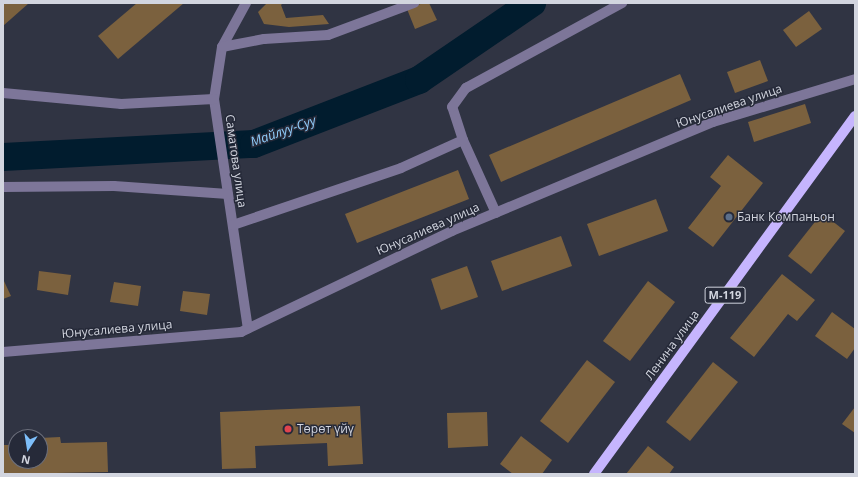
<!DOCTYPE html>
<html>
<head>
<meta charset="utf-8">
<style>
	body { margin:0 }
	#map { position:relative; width:858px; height:477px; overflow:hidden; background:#303443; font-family:"Open Sans",sans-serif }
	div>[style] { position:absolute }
	.river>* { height:28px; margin:-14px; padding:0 14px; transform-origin:14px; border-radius:14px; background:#011c2e }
	.building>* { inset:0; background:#7b613e }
	.minor>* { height:10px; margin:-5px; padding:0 5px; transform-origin:5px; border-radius:5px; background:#7d7699 }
	.major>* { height:10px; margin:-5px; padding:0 5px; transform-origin:5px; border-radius:5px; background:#c6b5fe }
	.dots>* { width:11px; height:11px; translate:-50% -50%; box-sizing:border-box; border:2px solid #262a39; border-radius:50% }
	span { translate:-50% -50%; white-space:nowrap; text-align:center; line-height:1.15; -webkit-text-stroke:3px #262a39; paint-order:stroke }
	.shield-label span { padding:1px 3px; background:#262a39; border:1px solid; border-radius:3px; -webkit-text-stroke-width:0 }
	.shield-label { font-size:11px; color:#d2d5df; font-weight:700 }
	.street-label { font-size:12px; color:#d2d5df }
	.poi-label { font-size:12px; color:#d2d5df }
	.left { translate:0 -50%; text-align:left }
	.water-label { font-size:13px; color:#8fcdfb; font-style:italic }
	.frame { position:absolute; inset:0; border:4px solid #d2d5df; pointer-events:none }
	.north { position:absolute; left:8px; top:429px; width:40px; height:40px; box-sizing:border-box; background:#262a39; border:1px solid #6b6e7b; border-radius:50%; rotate:192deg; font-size:11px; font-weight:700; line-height:16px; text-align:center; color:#d2d5df }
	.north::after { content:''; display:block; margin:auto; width:14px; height:18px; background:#7dbef9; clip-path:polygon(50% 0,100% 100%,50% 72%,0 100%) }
</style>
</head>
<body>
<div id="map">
	<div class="river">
		<i style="left:3px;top:157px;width:251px;rotate:-3deg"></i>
		<i style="left:254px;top:144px;width:177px;rotate:-21.2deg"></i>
		<i style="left:419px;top:80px;width:137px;rotate:-34.3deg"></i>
	</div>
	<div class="building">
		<i style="clip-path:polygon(3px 3px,29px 3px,3px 26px)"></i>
		<i style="clip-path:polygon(137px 3px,184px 3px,118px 59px,98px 36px)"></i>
		<i style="clip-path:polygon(267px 3px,283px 3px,281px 5px,286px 18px,323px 15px,329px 24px,289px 27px,264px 24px,258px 12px)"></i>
		<i style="clip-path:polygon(423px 3px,429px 3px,437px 20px,415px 29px,407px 9px)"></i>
		<i style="clip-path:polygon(809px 11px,822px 29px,796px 47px,783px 30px)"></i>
		<i style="clip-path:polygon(760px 60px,768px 81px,735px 93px,727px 72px)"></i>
		<i style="clip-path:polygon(680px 74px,691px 100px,501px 182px,489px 155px)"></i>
		<i style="clip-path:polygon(805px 104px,811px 123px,754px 142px,748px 122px)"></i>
		<i style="clip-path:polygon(728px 155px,763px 183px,713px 247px,688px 228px,721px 186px,710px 177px)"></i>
		<i style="clip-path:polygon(458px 170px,469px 199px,357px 243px,345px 214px)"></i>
		<i style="clip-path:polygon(656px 199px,668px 231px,599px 256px,587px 224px)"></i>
		<i style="clip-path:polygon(822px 213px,845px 231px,811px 274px,788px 256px)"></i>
		<i style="clip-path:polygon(561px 236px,572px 266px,502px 291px,491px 261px)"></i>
		<i style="clip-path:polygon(467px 266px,478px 297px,441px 310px,431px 279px)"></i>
		<i style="clip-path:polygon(39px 271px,71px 275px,68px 295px,37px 290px)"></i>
		<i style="clip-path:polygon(782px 274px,815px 300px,797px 321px,788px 314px,754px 357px,730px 338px)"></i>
		<i style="clip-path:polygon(3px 279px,11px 296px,3px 299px)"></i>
		<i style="clip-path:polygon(648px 281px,675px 302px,630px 361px,603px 341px)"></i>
		<i style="clip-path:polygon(114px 282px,141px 286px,138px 306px,110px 302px)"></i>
		<i style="clip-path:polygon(183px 291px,210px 294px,207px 315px,180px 311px)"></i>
		<i style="clip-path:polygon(832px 312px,855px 329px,855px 348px,847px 359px,815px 336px)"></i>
		<i style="clip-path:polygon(587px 360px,615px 382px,568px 443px,540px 421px)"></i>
		<i style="clip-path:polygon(713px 362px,738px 382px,690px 441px,666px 422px)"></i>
		<i style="clip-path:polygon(360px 406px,363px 464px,328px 466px,327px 443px,255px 446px,256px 468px,222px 469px,220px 412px)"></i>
		<i style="clip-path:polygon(855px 407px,855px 433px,842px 424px)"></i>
		<i style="clip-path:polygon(487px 412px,488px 446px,448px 448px,447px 413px)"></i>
		<i style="clip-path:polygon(521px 436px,552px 460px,542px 474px,513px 474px,500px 464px)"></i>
		<i style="clip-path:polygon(60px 437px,61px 443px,107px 442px,108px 472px,3px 474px,3px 445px,16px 445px,16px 461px,40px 461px,40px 438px)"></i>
		<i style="clip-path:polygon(648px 446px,674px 467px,669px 474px,626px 474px)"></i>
	</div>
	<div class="minor">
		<i style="left:246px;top:3px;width:50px;rotate:118.6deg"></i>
		<i style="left:222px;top:47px;width:53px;rotate:98.7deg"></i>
		<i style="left:214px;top:99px;width:232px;rotate:81.6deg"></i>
		<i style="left:222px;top:47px;width:43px;rotate:-10.8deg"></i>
		<i style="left:264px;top:39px;width:64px;rotate:-3.6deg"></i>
		<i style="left:328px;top:35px;width:92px;rotate:-20.4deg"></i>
		<i style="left:3px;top:93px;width:119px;rotate:5.3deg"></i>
		<i style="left:121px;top:104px;width:93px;rotate:-3.1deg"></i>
		<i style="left:463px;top:140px;width:80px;rotate:65.7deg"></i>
		<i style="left:3px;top:187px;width:111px;rotate:-0.5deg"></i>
		<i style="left:114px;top:186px;width:114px;rotate:4deg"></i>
		<i style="left:233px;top:225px;width:177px;rotate:-18.7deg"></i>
		<i style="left:401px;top:168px;width:68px;rotate:-24.3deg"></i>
		<i style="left:463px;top:140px;width:35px;rotate:-108deg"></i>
		<i style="left:452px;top:107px;width:24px;rotate:-54deg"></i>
		<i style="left:466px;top:88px;width:178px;rotate:-28.6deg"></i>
		<i style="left:3px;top:352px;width:239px;rotate:-4.8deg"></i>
		<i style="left:241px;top:332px;width:234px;rotate:-25.6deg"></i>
		<i style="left:452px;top:231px;width:283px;rotate:-22.7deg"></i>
		<i style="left:713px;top:122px;width:148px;rotate:-16.8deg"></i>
	</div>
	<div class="major">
		<i style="left:594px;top:474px;width:443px;rotate:-53.9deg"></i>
	</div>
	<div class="dots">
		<i style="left:729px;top:217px;background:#5c6f8a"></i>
		<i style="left:288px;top:429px;background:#e0444e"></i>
	</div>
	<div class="shield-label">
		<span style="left:725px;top:295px">М-119</span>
	</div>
	<div class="street-label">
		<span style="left:729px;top:106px;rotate:-19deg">Юнусалиева улица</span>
		<span style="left:236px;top:161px;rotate:82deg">Саматова улица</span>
		<span style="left:428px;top:229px;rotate:-24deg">Юнусалиева улица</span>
		<span style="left:117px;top:329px;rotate:-5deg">Юнусалиева улица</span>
		<span style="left:672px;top:345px;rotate:-54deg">Ленина улица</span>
	</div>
	<div class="poi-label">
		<span class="left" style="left:737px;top:217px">Банк Компаньон</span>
		<span class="left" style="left:297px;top:429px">Төрөт үйү</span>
	</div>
	<div class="water-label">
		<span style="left:283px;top:131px;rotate:-19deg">Майлуу-Суу</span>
	</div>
	<div class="frame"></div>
	<div class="north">N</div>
</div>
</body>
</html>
